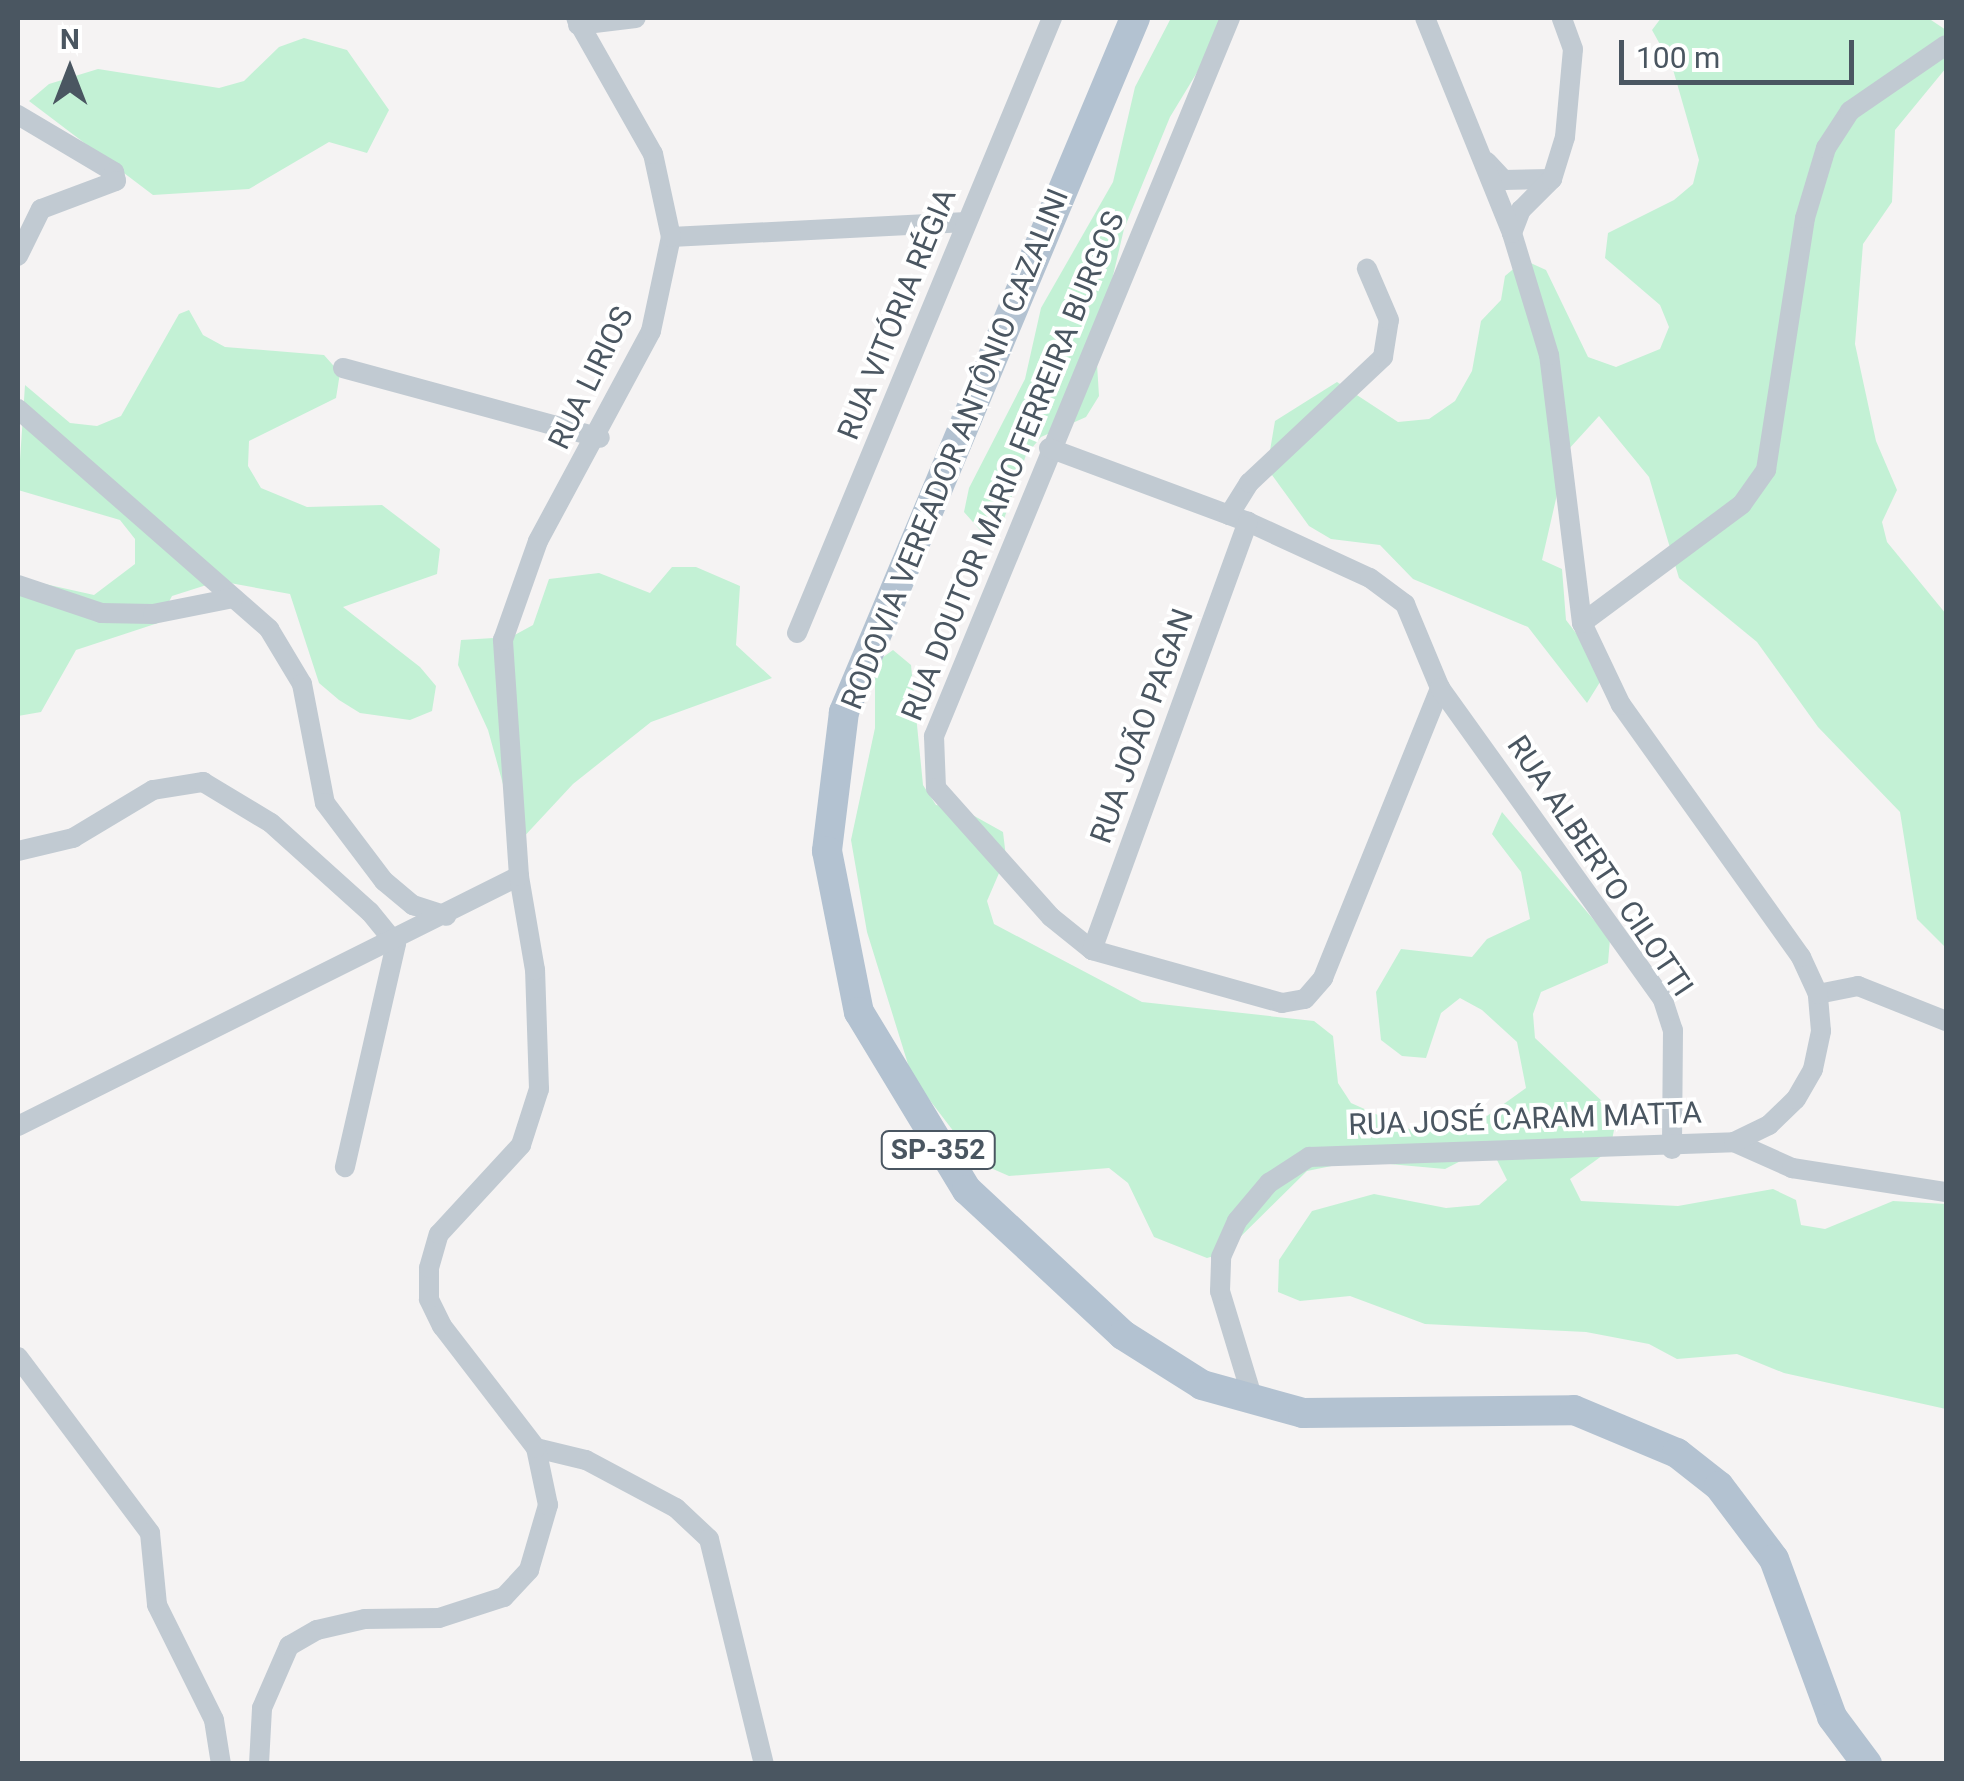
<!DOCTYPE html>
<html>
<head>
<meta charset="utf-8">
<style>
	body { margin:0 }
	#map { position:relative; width:1964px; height:1781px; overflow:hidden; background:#f5f3f3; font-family:Roboto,sans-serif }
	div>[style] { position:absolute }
	.green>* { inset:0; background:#c3f1d5 }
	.minor>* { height:20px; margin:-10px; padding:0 10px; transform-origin:10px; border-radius:10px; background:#c1cad2 }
	.primary>* { height:30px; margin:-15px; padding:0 15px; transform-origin:15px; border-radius:15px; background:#b3c2d1 }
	span { translate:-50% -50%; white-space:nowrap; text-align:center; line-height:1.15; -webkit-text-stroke:8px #fff; paint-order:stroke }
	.shield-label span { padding:2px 8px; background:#fff; border:2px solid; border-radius:8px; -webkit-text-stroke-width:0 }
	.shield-label { font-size:28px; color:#4a5661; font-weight:700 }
	.street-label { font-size:30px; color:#4a5661 }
	.frame { position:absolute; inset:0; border:20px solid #4a5661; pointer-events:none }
	.north { position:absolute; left:20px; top:20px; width:100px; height:100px; -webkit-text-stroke:8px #fff; paint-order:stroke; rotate:0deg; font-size:28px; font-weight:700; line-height:40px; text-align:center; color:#4a5661 }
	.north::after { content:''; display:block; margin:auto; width:35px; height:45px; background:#4a5661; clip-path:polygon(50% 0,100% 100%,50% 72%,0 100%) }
	.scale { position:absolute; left:1619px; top:40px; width:235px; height:45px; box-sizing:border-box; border:5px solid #4a5661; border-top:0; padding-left:12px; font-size:30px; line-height:35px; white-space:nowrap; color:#4a5661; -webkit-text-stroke:8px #fff; paint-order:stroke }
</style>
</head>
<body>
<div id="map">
	<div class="green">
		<i style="clip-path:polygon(1171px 18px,1230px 18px,1170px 117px,1124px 229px,1096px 348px,1099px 396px,1086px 417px,1041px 437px,1026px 455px,1003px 522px,980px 530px,964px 512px,969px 488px,1025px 379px,1041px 308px,1113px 182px,1135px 87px)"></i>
		<i style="clip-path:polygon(1661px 18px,1928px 18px,1946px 30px,1946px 68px,1895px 130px,1892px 202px,1863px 244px,1855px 344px,1876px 441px,1897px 490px,1882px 522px,1887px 542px,1946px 614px,1946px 948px,1917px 919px,1900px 812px,1818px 727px,1757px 642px,1679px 578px,1649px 477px,1599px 416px,1567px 451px,1542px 560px,1562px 569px,1566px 620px,1595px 658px,1600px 682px,1587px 703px,1528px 627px,1413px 579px,1380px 545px,1331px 539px,1309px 526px,1267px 468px,1275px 421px,1337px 382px,1398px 422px,1429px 419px,1455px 401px,1472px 371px,1481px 321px,1501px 300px,1505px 276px,1524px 260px,1546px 270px,1588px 357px,1616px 367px,1660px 349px,1669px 327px,1660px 305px,1605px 258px,1608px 233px,1674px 200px,1693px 184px,1699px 160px,1672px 66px,1652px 30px)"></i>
		<i style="clip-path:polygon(304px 38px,347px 50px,389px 110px,367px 153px,329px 142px,249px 189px,153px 195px,29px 101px,49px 84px,98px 69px,219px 88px,244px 81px,279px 47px)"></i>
		<i style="clip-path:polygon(189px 310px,203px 335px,225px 347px,324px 355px,340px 373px,336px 398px,249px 441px,248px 466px,261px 488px,307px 507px,382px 505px,440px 549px,437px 574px,343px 607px,420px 667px,436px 686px,432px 711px,410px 720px,360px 713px,339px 700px,319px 683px,290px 594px,219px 581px,172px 596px,158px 623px,76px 650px,41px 712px,18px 716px,18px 578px,94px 595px,135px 564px,135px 539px,120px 520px,18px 490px,25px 385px,70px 423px,97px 426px,121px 416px,179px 314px)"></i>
		<i style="clip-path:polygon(672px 567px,696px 567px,740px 586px,736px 645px,772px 678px,651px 722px,573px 784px,519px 842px,488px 730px,458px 665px,461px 640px,511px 637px,533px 625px,549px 579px,599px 573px,650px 593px)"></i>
		<i style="clip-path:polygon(893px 650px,911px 665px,923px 785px,936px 805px,960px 808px,1003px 832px,1006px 857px,987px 901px,994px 924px,1142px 1002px,1314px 1021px,1333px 1036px,1338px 1083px,1351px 1103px,1416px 1132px,1487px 1116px,1526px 1088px,1517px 1042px,1482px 1010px,1460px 998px,1441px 1013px,1426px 1058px,1402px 1056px,1381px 1040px,1376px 992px,1401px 949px,1472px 957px,1487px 939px,1530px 919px,1521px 872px,1492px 834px,1502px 812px,1610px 939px,1608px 963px,1541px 992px,1533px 1014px,1535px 1038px,1604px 1103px,1615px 1125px,1610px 1150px,1570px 1179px,1581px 1201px,1678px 1206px,1773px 1189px,1796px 1200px,1801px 1225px,1825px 1229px,1893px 1201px,1946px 1204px,1946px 1409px,1784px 1373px,1737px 1354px,1677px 1359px,1649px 1344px,1586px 1332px,1425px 1324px,1350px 1296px,1300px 1301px,1278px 1292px,1279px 1260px,1312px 1211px,1374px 1194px,1446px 1208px,1479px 1205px,1507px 1180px,1490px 1146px,1445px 1169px,1356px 1161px,1307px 1171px,1224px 1253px,1207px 1258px,1154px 1237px,1128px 1183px,1109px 1168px,1009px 1176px,977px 1162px,912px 1077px,867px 932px,851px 840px,875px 728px,875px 663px)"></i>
	</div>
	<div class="minor">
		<i style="left:1230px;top:18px;width:777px;rotate:112.4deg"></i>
		<i style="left:934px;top:736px;width:52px;rotate:87.8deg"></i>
		<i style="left:936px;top:788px;width:173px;rotate:48.3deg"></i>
		<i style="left:1051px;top:917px;width:53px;rotate:38.8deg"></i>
		<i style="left:1092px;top:950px;width:197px;rotate:15.6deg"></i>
		<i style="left:1282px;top:1003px;width:23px;rotate:-10deg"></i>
		<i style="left:1305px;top:999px;width:28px;rotate:-49deg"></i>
		<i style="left:1323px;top:978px;width:313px;rotate:-68deg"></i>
		<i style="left:578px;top:25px;width:58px;rotate:-6.9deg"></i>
		<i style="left:18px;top:115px;width:112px;rotate:30.7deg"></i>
		<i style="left:114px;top:172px;width:9px;rotate:77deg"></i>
		<i style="left:116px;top:181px;width:80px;rotate:159.5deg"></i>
		<i style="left:41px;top:209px;width:52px;rotate:116.1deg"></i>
		<i style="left:1487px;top:162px;width:25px;rotate:47deg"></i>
		<i style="left:1504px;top:180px;width:48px;rotate:-1.2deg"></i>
		<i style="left:1512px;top:233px;width:25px;rotate:-69deg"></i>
		<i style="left:1521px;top:210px;width:44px;rotate:-45deg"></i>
		<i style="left:1552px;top:179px;width:44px;rotate:-72.8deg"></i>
		<i style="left:1565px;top:137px;width:88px;rotate:-84.8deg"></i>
		<i style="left:1573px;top:49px;width:33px;rotate:-110deg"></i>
		<i style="left:671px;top:237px;width:296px;rotate:-2.9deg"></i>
		<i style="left:343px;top:368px;width:266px;rotate:15.2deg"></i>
		<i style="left:18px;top:409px;width:334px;rotate:41.2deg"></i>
		<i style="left:269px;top:629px;width:64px;rotate:59deg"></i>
		<i style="left:302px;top:684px;width:121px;rotate:79.1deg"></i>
		<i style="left:325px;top:803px;width:98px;rotate:52.9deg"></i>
		<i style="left:384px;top:881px;width:38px;rotate:40deg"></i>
		<i style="left:413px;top:905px;width:35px;rotate:18deg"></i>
		<i style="left:1049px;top:448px;width:212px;rotate:20.4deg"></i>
		<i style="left:1248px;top:522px;width:134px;rotate:24.7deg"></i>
		<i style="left:1370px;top:578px;width:44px;rotate:36.6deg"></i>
		<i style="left:1405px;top:604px;width:91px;rotate:67.4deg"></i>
		<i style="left:1440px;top:688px;width:384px;rotate:54.4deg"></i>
		<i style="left:1663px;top:1000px;width:32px;rotate:72deg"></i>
		<i style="left:1673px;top:1030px;width:119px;rotate:90.5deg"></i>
		<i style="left:1229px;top:515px;width:38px;rotate:-58deg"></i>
		<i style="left:1249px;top:483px;width:184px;rotate:-43.2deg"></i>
		<i style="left:1383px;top:357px;width:37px;rotate:-81deg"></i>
		<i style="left:1389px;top:320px;width:56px;rotate:-113.3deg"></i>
		<i style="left:18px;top:585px;width:88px;rotate:18.6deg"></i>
		<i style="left:101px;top:613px;width:52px;rotate:1.1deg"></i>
		<i style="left:153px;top:614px;width:82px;rotate:-11.3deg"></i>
		<i style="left:1582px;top:623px;width:199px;rotate:-36.6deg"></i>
		<i style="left:1742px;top:504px;width:42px;rotate:-54.8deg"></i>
		<i style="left:1766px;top:470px;width:255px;rotate:-81.2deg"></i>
		<i style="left:1805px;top:218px;width:73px;rotate:-73.3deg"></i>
		<i style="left:1826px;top:148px;width:44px;rotate:-57deg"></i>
		<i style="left:1850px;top:111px;width:116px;rotate:-34.5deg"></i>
		<i style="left:797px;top:633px;width:666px;rotate:-67.48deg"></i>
		<i style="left:18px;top:851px;width:57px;rotate:-13.3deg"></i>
		<i style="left:73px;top:838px;width:93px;rotate:-31deg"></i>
		<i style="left:153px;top:790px;width:51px;rotate:-9.1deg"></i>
		<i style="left:203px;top:782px;width:79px;rotate:31.1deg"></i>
		<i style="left:271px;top:823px;width:133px;rotate:42deg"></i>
		<i style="left:370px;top:912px;width:41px;rotate:50.9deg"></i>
		<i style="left:396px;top:944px;width:229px;rotate:102.9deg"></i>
		<i style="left:1092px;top:950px;width:456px;rotate:-70deg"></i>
		<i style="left:1818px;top:994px;width:41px;rotate:-11.3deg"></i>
		<i style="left:1858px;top:986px;width:95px;rotate:21.7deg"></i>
		<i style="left:18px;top:1126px;width:560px;rotate:-26.52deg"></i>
		<i style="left:1734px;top:1142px;width:64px;rotate:24.1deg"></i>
		<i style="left:1792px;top:1168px;width:156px;rotate:8.9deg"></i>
		<i style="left:18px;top:1357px;width:220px;rotate:53.1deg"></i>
		<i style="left:150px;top:1533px;width:72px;rotate:84.4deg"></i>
		<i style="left:157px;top:1605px;width:128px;rotate:63.6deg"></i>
		<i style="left:214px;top:1720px;width:45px;rotate:81deg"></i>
		<i style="left:1254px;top:1403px;width:117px;rotate:-106.9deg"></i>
		<i style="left:1220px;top:1291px;width:34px;rotate:-88deg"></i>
		<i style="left:1221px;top:1257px;width:39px;rotate:-66deg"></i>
		<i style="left:1237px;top:1221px;width:50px;rotate:-49.9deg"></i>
		<i style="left:1269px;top:1183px;width:48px;rotate:-33deg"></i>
		<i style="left:1309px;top:1157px;width:425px;rotate:-2deg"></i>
		<i style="left:1734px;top:1142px;width:39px;rotate:-26deg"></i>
		<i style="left:1769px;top:1125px;width:37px;rotate:-44deg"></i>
		<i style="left:1796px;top:1099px;width:34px;rotate:-60deg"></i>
		<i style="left:1813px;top:1069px;width:39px;rotate:-78deg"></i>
		<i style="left:1821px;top:1031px;width:37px;rotate:-95deg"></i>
		<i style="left:1818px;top:994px;width:41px;rotate:-114.7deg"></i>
		<i style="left:1801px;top:957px;width:310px;rotate:-125.5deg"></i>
		<i style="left:1621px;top:705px;width:91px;rotate:-115.4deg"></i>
		<i style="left:1582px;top:623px;width:270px;rotate:-97deg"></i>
		<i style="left:1549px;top:355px;width:127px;rotate:-106.9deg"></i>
		<i style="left:1512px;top:233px;width:232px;rotate:-112deg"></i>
		<i style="left:536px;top:1448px;width:51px;rotate:13.5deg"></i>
		<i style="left:586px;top:1460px;width:102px;rotate:28.1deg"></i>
		<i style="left:676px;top:1508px;width:45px;rotate:43.2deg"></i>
		<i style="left:709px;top:1539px;width:232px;rotate:76.3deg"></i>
		<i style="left:259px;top:1764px;width:56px;rotate:-86.9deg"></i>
		<i style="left:262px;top:1708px;width:68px;rotate:-66.5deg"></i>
		<i style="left:289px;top:1646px;width:32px;rotate:-30deg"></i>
		<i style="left:317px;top:1630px;width:49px;rotate:-12.9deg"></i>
		<i style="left:365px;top:1619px;width:74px;rotate:-0.8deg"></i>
		<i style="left:439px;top:1618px;width:68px;rotate:-17.9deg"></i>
		<i style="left:504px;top:1597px;width:37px;rotate:-47deg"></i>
		<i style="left:529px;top:1570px;width:68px;rotate:-73.7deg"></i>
		<i style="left:548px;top:1505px;width:58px;rotate:-101.9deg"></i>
		<i style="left:536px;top:1448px;width:154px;rotate:-127.6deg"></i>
		<i style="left:442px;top:1326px;width:30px;rotate:-116deg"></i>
		<i style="left:429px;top:1299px;width:31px;rotate:-90deg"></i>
		<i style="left:429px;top:1268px;width:35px;rotate:-74deg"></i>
		<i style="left:439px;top:1234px;width:121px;rotate:-47.3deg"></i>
		<i style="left:521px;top:1145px;width:59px;rotate:-72.2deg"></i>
		<i style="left:539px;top:1089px;width:119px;rotate:-91.9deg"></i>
		<i style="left:535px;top:970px;width:95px;rotate:-99.7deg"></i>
		<i style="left:519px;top:876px;width:237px;rotate:-93.9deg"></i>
		<i style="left:503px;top:640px;width:105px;rotate:-70.5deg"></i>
		<i style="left:538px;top:541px;width:238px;rotate:-61.7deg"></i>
		<i style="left:651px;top:331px;width:96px;rotate:-78deg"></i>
		<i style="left:671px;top:237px;width:85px;rotate:-102.2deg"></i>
		<i style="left:653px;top:154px;width:156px;rotate:-119.5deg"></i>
	</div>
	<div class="primary">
		<i style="left:1135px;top:18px;width:753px;rotate:112.75deg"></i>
		<i style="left:844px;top:712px;width:140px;rotate:97deg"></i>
		<i style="left:827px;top:851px;width:164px;rotate:78.8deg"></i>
		<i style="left:859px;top:1012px;width:208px;rotate:58.8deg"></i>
		<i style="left:967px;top:1190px;width:213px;rotate:42.9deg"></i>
		<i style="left:1123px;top:1335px;width:93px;rotate:32.3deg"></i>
		<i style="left:1202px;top:1385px;width:105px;rotate:15.5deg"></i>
		<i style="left:1303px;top:1413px;width:271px;rotate:-0.6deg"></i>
		<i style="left:1574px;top:1410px;width:112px;rotate:22.7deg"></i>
		<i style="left:1677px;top:1453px;width:53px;rotate:38.2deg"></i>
		<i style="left:1719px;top:1486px;width:91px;rotate:53deg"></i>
		<i style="left:1774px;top:1559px;width:168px;rotate:69.8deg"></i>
		<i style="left:1832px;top:1717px;width:59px;rotate:53.3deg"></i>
	</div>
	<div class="shield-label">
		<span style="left:938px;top:1150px">SP-352</span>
	</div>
	<div class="street-label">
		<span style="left:897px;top:314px;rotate:-68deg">RUA VITÓRIA RÉGIA</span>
		<span style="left:591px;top:378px;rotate:-64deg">RUA LIRIOS</span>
		<span style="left:955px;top:449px;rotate:-68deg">RODOVIA VEREADOR ANTÔNIO CAZALINI</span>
		<span style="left:1013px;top:466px;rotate:-68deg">RUA DOUTOR MARIO FERREIRA BURGOS</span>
		<span style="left:1142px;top:726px;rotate:-70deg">RUA JOÃO PAGAN</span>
		<span style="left:1600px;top:866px;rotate:56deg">RUA ALBERTO CILOTTI</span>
		<span style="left:1525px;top:1119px;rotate:-2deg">RUA JOSÉ CARAM MATTA</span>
	</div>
	<div class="frame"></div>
	<div class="north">N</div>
	<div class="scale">100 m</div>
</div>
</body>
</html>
